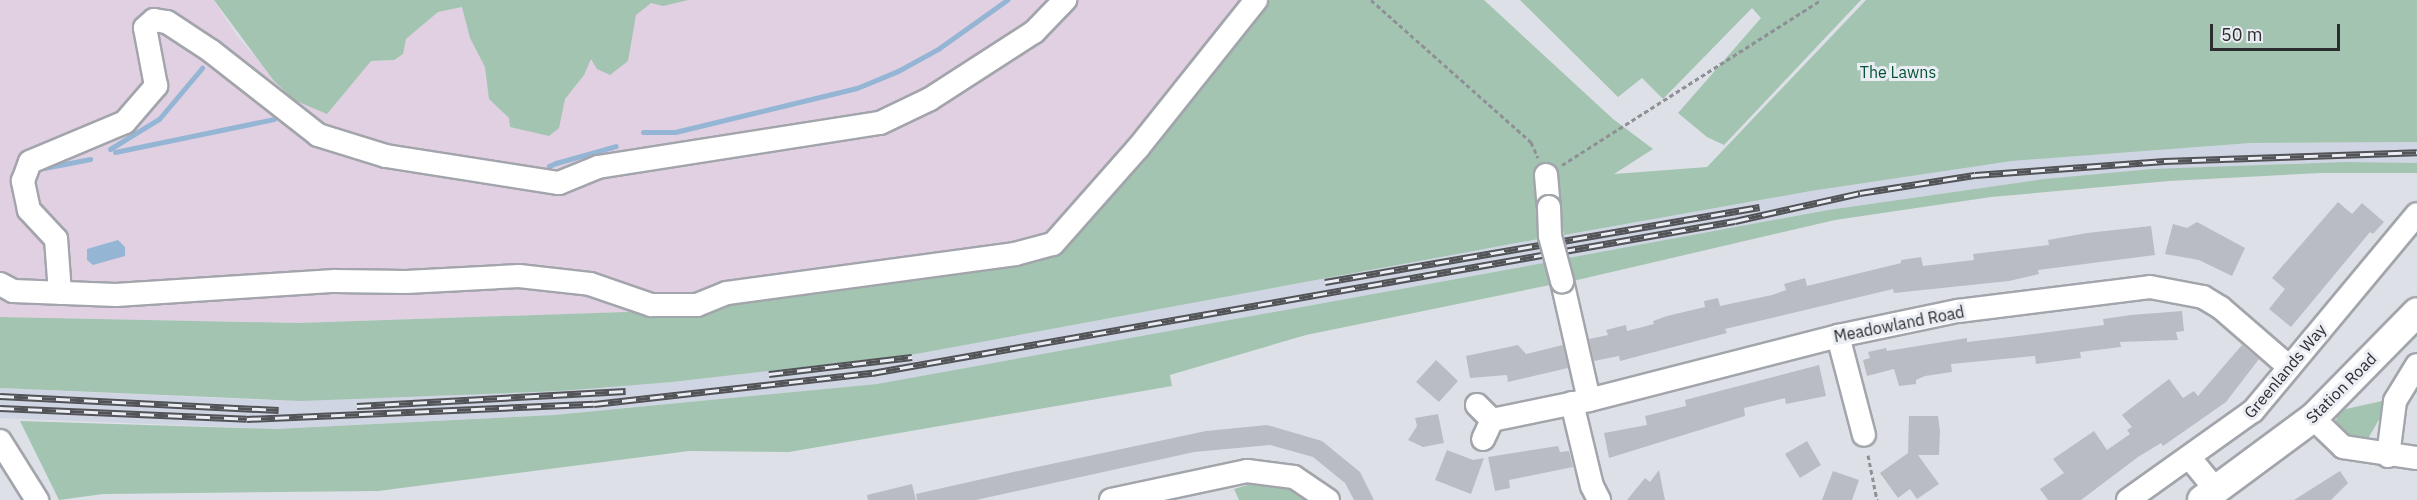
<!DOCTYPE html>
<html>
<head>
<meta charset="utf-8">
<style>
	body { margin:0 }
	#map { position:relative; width:2417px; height:500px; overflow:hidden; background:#dee0e7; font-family:"IBM Plex Sans",sans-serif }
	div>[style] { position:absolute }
	.built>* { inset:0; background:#d0d5e3 }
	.industrial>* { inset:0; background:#e1d0e2 }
	.green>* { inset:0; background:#a3c4b1 }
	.water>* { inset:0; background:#94b6d4 }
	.stream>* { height:5px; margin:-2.5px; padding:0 2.5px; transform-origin:2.5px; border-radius:2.5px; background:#94b6d4 }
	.building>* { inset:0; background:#babcc3 }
	.path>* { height:3px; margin-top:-1.5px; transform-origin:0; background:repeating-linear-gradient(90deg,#8f9095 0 4.5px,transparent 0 7.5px) }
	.roads { filter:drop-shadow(2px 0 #a2a5ab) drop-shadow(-2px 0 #a2a5ab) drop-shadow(0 2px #a2a5ab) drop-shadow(0 -2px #a2a5ab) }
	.minor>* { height:22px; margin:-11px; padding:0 11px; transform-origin:11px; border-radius:11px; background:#fff }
	.major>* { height:28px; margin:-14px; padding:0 14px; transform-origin:14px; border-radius:14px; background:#fff }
	.rail>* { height:7px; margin-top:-3.5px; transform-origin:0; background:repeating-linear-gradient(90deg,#ebedf4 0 14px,#525356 0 28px); box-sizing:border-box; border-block:2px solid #525356 }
	.bridges { filter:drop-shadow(2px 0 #a2a5ab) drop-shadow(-2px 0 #a2a5ab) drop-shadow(0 2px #a2a5ab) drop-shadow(0 -2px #a2a5ab) }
	.minor-bridge>* { height:22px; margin:-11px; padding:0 11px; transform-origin:11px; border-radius:11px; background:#fff }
	span { translate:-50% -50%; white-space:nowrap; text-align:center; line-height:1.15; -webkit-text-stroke:6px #ebedf4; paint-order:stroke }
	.park-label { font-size:16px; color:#065334 }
	.street-label { font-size:16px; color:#2b2c2e }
	.scale { position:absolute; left:2210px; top:24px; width:130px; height:27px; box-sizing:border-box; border:3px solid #2b2c2e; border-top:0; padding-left:8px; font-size:18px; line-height:21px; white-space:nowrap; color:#2b2c2e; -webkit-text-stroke:4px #ebedf4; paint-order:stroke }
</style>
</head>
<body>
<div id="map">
	<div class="built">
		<i style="clip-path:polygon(2417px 142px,2417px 163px,2253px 165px,2044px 179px,1828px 210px,1569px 258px,1564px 235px,1811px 191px,2012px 161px,2251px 143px)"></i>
		<i style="clip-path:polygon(1544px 238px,1549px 262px,877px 384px,554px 415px,275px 429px,0 418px,0 388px,259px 400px,437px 396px,672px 382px,916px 354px)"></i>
	</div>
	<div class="industrial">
		<i style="clip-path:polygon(0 0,214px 0,237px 36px,294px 100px,371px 61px,394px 60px,406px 39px,438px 11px,498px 0,1266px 0,1057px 256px,817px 294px,721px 301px,713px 309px,298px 323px,0 317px)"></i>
	</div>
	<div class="green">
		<i style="clip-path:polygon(214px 0,688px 0,663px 6px,651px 3px,636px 15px,628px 61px,610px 75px,597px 69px,591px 59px,584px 75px,565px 99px,559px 128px,549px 136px,510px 127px,509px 118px,489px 99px,485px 67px,470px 38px,462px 7px,438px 12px,406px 39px,403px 54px,394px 60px,371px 61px,327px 114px,294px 100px,274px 81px)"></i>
		<i style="clip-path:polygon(1266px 0,1484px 0,1613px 119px,1653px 149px,1614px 174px,1707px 167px,1866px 0,2417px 0,2417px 142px,2251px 143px,2012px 161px,1811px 191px,1564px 235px,1553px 184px,1544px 238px,916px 354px,672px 382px,560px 391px,301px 401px,0 388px,0 317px,298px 323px,712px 309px,721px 301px,817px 294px,1057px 256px)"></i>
		<i style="clip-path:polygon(1520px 0,1861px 0,1724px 145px,1707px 137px,1678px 113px,1761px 18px,1752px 8px,1663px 99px,1642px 78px,1618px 97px)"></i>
		<i style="clip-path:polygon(2345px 162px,2417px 163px,2417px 173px,2321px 173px,2169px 181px,1991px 197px,1835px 220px,1573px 281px,1568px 258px,1828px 210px,2044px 179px,2152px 169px)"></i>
		<i style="clip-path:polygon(1549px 262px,1560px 283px,1306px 335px,1170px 375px,1172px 386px,789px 452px,689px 451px,378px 491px,103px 494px,59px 500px,20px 421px,275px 429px,554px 415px,877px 384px)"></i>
		<i style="clip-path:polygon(2391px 399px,2366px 442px,2357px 446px,2334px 427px,2338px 414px,2346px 409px)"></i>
		<i style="clip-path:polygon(1251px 484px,1296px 489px,1313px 500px,1239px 500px,1234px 489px)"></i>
	</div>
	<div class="water">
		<i style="clip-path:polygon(118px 240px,125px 247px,125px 256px,93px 265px,87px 260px,87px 249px)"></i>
	</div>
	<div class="stream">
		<i style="left:643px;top:132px;width:32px"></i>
		<i style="left:675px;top:132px;width:187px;rotate:-13.6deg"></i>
		<i style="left:857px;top:88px;width:44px;rotate:-22.5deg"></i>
		<i style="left:898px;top:71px;width:46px;rotate:-28.8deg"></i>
		<i style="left:938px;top:49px;width:85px;rotate:-35.4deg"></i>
		<i style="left:110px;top:149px;width:57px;rotate:-31.5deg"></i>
		<i style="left:159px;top:119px;width:67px;rotate:-49.9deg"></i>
		<i style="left:115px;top:152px;width:162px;rotate:-11.7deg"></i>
		<i style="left:44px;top:168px;width:47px;rotate:-11.1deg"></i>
		<i style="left:548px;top:172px;width:6px;rotate:-81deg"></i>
		<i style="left:549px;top:166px;width:8px;rotate:-23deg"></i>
		<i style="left:556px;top:163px;width:62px;rotate:-15.8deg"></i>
	</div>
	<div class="building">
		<i style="clip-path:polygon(2338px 202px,2352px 214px,2362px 203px,2384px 222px,2373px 234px,2370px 232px,2291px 327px,2269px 309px,2285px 289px,2272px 278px)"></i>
		<i style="clip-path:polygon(2197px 222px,2245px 248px,2232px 276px,2199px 260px,2165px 254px,2173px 224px,2187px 228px)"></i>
		<i style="clip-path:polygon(2151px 226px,2155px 255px,2038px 270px,2039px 274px,2009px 281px,1894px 293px,1893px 289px,1725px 329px,1727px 333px,1620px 361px,1619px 356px,1594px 361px,1589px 339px,1608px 335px,1606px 330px,1626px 325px,1627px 331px,1654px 324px,1653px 321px,1667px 316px,1705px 307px,1704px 301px,1718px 298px,1720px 306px,1772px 295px,1786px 290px,1784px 284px,1805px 278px,1807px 286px,1901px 263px,1901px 260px,1921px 257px,1923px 266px,1974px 260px,1973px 254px,2049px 245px,2048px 240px,2087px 233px)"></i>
		<i style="clip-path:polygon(2182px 311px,2184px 331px,2176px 332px,2178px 340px,2120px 342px,2121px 347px,2080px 352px,2081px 358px,2036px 364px,2035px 356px,1951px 364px,1952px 372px,1925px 376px,1916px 380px,1916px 384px,1899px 386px,1894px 369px,1867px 376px,1863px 360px,1870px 358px,1868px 352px,1886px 348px,1887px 351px,1967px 338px,1967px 342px,2010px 337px,2104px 325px,2103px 319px,2131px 315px)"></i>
		<i style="clip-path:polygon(1518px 345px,1526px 354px,1563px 345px,1568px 368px,1508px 382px,1507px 375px,1470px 378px,1466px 356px)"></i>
		<i style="clip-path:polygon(2242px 345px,2259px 359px,2226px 402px,2163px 446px,2161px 443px,2138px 457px,2081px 500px,2048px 500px,2040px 489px,2064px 473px,2053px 459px,2094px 431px,2107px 450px,2130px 434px,2127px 430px,2132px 427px,2122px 415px,2169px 379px,2183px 398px,2194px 391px,2198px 396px)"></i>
		<i style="clip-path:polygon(1436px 360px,1458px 381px,1439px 402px,1416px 382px)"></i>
		<i style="clip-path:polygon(1819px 365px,1826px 396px,1786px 404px,1785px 398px,1744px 408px,1745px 416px,1609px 458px,1604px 433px,1647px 425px,1645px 416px,1686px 406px,1685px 400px)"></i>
		<i style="clip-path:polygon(1438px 414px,1444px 443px,1423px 447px,1408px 440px,1417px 426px,1415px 418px)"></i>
		<i style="clip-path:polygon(1909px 416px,1938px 416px,1940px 431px,1939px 455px,1918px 455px,1939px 484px,1917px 499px,1910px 489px,1898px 498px,1880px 473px,1908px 453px)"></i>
		<i style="clip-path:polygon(1267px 425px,1322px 441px,1360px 472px,1374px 500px,1354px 500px,1345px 483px,1313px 457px,1270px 445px,1194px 452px,976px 500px,917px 500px,916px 494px,1009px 473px,1206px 431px)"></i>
		<i style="clip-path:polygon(1807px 441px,1821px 465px,1800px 478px,1785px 454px)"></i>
		<i style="clip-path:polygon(1558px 446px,1560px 452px,1569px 451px,1573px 467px,1509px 480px,1510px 488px,1495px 491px,1488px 457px)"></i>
		<i style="clip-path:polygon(1447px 450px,1473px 460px,1484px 458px,1471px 494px,1435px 480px)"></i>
		<i style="clip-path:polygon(1659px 470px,1665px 500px,1627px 500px,1645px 478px,1650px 482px)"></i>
		<i style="clip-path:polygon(1833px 471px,1859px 480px,1852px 500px,1822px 500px)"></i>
		<i style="clip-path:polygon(2340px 471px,2348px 483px,2331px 500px,2294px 500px)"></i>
		<i style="clip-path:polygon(912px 484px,916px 500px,868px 500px,867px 495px)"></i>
	</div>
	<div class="path">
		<i style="left:1371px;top:0;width:214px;rotate:41.6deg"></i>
		<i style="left:1531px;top:142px;width:17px;rotate:66deg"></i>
		<i style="left:1562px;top:165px;width:307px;rotate:-32.5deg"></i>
		<i style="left:1868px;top:455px;width:46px;rotate:78.7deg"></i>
	</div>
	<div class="roads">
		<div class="minor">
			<i style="left:1546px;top:175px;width:32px;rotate:85deg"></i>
			<i style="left:1562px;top:281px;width:122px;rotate:77.2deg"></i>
			<i style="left:0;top:284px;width:15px;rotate:28deg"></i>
			<i style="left:13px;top:291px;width:103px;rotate:2.2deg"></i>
			<i style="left:116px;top:295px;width:219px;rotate:-3.7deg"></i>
			<i style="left:335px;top:281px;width:71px;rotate:0.8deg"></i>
			<i style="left:406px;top:282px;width:113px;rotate:-3deg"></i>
			<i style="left:519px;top:276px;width:71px;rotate:6.4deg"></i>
			<i style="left:590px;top:284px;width:65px;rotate:19deg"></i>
			<i style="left:651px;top:305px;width:46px"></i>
			<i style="left:697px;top:305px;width:32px;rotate:-22deg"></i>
			<i style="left:727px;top:293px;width:291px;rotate:-7.7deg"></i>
			<i style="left:1015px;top:254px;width:39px;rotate:-15deg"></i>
			<i style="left:1053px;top:244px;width:128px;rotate:-48.5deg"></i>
			<i style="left:1138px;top:148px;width:189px;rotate:-51.4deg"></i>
			<i style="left:60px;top:293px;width:54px;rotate:-94.2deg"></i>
			<i style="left:56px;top:239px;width:40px;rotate:-133deg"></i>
			<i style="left:29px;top:210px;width:30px;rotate:-102deg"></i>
			<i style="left:23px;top:181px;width:20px;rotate:-70deg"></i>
			<i style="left:30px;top:162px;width:103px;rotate:-22.8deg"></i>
			<i style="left:125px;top:122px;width:48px;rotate:-49.3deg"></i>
			<i style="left:156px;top:86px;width:59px;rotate:-100.7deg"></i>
			<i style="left:145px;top:28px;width:12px;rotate:-42deg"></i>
			<i style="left:154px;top:20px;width:13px;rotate:9deg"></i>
			<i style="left:167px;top:22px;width:53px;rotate:33.4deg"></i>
			<i style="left:211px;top:51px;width:136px;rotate:38.1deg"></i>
			<i style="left:318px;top:135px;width:71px;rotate:17.2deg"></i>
			<i style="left:386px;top:156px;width:175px;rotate:8.9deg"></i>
			<i style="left:559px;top:183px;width:42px;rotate:-22.3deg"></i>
			<i style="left:598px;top:167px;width:285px;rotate:-8.9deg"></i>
			<i style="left:880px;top:123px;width:55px;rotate:-25.6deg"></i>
			<i style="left:930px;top:99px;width:124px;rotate:-32.8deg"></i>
			<i style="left:1034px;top:32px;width:45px;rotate:-45.9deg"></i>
			<i style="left:1838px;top:336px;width:102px;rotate:75.3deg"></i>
			<i style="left:1572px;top:403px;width:85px;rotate:76.5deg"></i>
			<i style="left:1592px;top:486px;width:16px;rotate:63deg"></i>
			<i style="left:1477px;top:405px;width:21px;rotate:45deg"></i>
			<i style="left:1492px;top:420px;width:21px;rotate:115deg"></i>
			<i style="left:2313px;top:418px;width:42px;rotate:44deg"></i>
			<i style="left:2343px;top:447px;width:75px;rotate:8.5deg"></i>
			<i style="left:1492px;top:420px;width:99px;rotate:-11.7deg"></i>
			<i style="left:1589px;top:400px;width:257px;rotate:-14.4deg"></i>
			<i style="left:1838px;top:336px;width:123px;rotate:-11.8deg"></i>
			<i style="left:1958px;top:311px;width:193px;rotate:-7.1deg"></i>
			<i style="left:2150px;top:287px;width:54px;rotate:10.7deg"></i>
			<i style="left:2203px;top:297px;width:21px;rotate:31deg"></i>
			<i style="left:2221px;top:308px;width:90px;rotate:40.9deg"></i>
			<i style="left:0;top:441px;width:70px;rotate:57.9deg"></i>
			<i style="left:2388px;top:456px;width:55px;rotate:-82.7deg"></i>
			<i style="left:2395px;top:401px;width:42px;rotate:-58.6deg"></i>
			<i style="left:2189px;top:457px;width:43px;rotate:50.7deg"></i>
			<i style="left:1111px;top:500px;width:139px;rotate:-12deg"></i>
			<i style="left:1247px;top:471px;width:47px;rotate:7.3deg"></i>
			<i style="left:1294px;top:477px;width:41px;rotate:34.1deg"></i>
			<i style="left:2128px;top:500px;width:153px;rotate:-35.5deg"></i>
			<i style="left:2253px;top:411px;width:256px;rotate:-50.2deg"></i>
		</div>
		<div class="major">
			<i style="left:2202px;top:500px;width:138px;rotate:-36.5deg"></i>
			<i style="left:2313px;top:418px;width:148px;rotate:-45.5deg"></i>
		</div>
	</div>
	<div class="rail">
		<i style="left:1325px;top:282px;width:441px;rotate:-9.8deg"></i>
		<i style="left:769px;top:374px;width:144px;rotate:-6.8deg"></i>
		<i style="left:0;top:396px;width:279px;rotate:2.9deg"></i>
		<i style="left:357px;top:406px;width:269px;rotate:-3.2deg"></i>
		<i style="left:0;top:408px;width:247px;rotate:2.5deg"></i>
		<i style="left:247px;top:419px;width:347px;rotate:-2.5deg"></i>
		<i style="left:594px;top:404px;width:280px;rotate:-6.4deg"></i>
		<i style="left:872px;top:373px;width:876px;rotate:-9.99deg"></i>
		<i style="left:1735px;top:221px;width:128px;rotate:-12.6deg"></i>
		<i style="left:1860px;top:193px;width:116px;rotate:-8.9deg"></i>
		<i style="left:1975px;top:175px;width:190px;rotate:-4.2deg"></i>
		<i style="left:2164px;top:161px;width:253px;rotate:-2deg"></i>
	</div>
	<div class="bridges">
		<div class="minor-bridge">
			<i style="left:1549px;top:207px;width:29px;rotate:88deg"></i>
			<i style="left:1550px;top:236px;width:47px;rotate:75.1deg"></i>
		</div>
	</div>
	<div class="park-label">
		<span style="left:1898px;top:72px">The Lawns</span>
	</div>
	<div class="street-label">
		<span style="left:1899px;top:324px;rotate:-11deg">Meadowland Road</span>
		<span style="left:2285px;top:371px;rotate:-50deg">Greenlands Way</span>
		<span style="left:2341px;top:388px;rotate:-45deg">Station Road</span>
	</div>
	<div class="scale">50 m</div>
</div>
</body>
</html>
